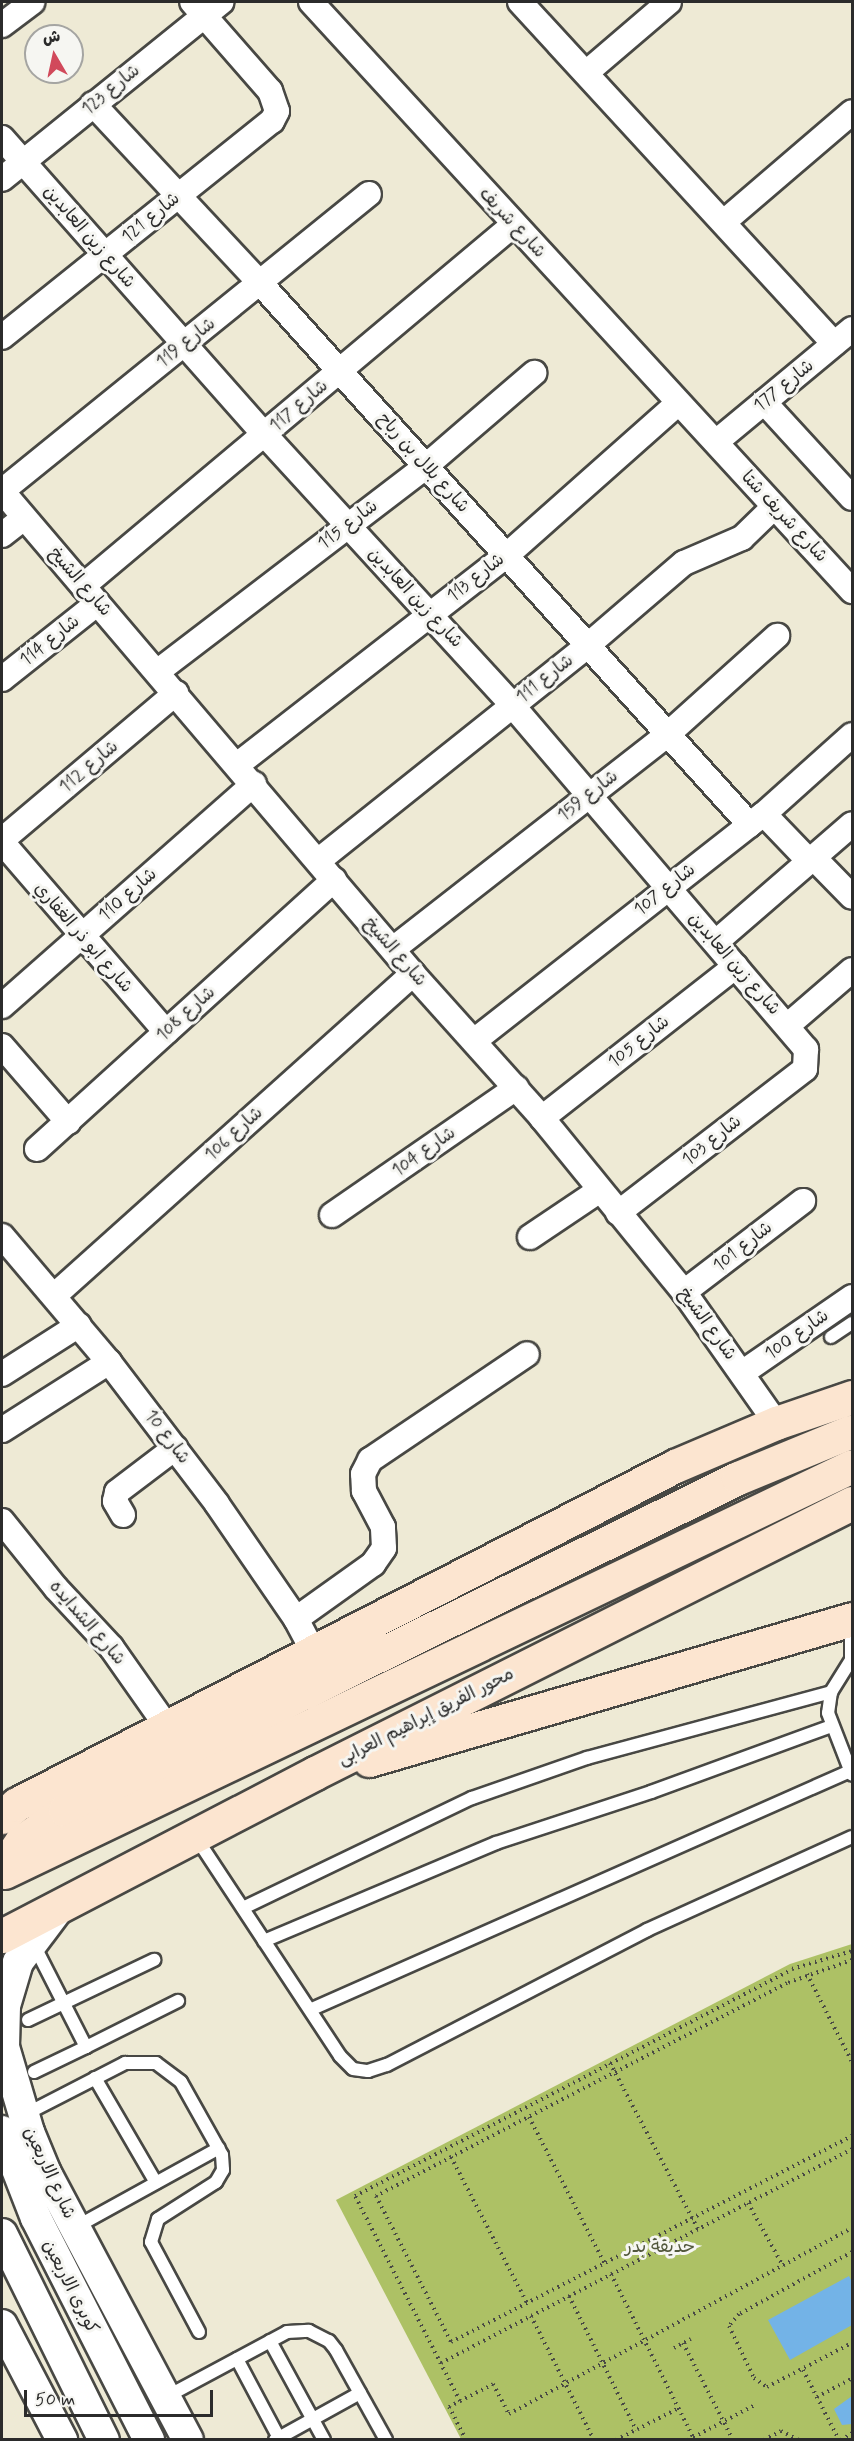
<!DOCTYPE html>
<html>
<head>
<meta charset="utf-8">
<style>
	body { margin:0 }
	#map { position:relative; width:854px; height:2441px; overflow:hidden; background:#eeead5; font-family:Mynerve,"Playpen Sans Arabic",sans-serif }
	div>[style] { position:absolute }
	.green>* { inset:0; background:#adc165 }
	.water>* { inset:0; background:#73b3e7 }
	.path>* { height:4px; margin-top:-2px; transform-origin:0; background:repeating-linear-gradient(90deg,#484844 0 1.5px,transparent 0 6px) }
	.roads { filter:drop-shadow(2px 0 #484844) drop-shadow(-2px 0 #484844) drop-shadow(0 2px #484844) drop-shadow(0 -2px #484844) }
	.service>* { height:12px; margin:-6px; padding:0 6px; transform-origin:6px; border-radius:6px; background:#fff }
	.minor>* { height:24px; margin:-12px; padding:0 12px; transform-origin:12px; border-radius:12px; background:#fff }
	.tertiary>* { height:30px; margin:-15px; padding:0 15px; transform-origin:15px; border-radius:15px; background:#fff }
	.secondary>* { height:33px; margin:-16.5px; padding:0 16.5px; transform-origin:16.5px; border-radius:16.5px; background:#fce5d0 }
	span { translate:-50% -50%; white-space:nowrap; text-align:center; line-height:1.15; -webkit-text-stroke:6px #f6f6f2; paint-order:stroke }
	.street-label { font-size:18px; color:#2b2b2b }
	.park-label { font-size:18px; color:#52583c }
	.frame { position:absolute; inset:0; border:3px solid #2b2b2b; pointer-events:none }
	.north { position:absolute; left:24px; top:24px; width:60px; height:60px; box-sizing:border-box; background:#f6f6f2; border:2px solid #a5a5a2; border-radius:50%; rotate:351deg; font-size:16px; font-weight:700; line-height:24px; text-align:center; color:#2b2b2b }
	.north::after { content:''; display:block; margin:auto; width:21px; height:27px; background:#d1495b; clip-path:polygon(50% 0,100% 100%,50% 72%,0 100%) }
	.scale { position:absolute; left:24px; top:2390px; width:189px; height:27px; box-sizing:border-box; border:3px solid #2b2b2b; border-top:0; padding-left:8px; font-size:18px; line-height:21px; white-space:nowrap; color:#2b2b2b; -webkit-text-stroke:4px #f6f6f2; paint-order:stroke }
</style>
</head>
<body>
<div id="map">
	<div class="green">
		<i style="clip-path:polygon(852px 1944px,852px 2439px,461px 2439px,336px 2200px,790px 1964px)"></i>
	</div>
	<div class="water">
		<i style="clip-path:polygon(849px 2276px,852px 2282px,852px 2325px,790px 2360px,768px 2320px)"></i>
		<i style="clip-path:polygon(852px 2396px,852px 2424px,842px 2425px,834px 2409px)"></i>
	</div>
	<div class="path">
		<i style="left:852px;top:1960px;width:69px;rotate:160.5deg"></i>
		<i style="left:787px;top:1983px;width:463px;rotate:152.6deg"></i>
		<i style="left:376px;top:2196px;width:164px;rotate:62.8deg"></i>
		<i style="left:451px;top:2342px;width:451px;rotate:-27.2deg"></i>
		<i style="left:807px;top:1974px;width:99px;rotate:62.9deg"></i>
		<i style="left:610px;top:2063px;width:188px;rotate:62.1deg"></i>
		<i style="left:529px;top:2117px;width:165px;rotate:62.7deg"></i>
		<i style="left:451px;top:2157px;width:165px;rotate:62.5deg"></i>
		<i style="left:748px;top:2203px;width:72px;rotate:60.9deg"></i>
		<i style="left:852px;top:2252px;width:129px;rotate:151.2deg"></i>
		<i style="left:739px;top:2314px;width:16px;rotate:130deg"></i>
		<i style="left:729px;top:2326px;width:58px;rotate:64.3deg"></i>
		<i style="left:754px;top:2378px;width:16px;rotate:35deg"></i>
		<i style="left:767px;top:2387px;width:96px;rotate:-27.4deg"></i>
		<i style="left:611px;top:2274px;width:182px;rotate:63.3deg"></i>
		<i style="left:569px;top:2296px;width:150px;rotate:63.4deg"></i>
		<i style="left:531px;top:2316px;width:139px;rotate:63.1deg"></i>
		<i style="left:683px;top:2343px;width:109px;rotate:62.7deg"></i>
		<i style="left:674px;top:2348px;width:19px;rotate:-28deg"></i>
		<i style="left:441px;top:2363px;width:463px;rotate:-27.5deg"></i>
		<i style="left:803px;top:2370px;width:79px;rotate:62.8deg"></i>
		<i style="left:817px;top:2397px;width:40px;rotate:-28deg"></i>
		<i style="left:460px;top:2401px;width:230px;rotate:-117.1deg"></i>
		<i style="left:355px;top:2196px;width:492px;rotate:-27.4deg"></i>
		<i style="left:792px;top:1969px;width:63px;rotate:-16.7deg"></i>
		<i style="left:466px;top:2440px;width:37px;rotate:-117deg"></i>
		<i style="left:449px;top:2407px;width:13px;rotate:-29deg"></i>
		<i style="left:460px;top:2401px;width:37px;rotate:-27deg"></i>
		<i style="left:493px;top:2384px;width:34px;rotate:62deg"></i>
		<i style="left:509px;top:2414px;width:390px;rotate:-28.5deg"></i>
		<i style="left:616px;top:2440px;width:71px;rotate:-26.9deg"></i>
		<i style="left:688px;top:2440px;width:76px;rotate:-27.6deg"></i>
		<i style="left:764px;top:2440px;width:19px;rotate:-28deg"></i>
		<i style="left:781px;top:2431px;width:20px;rotate:27deg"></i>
		<i style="left:841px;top:2440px;width:13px;rotate:-32deg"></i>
	</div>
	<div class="roads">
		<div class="service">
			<i style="left:831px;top:1337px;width:25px;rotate:-34deg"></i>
			<i style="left:851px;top:1620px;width:40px;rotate:90deg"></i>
			<i style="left:851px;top:1660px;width:38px;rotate:122deg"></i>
			<i style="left:831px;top:1692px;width:21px;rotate:98deg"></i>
			<i style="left:828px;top:1713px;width:66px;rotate:68.8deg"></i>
			<i style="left:195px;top:1836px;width:263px;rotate:56.6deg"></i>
			<i style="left:340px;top:2056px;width:18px;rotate:45deg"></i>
			<i style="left:353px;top:2069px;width:15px;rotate:8deg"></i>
			<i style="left:368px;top:2071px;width:20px;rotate:-18deg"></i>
			<i style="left:387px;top:2065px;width:293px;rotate:-27.4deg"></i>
			<i style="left:647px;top:1930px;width:225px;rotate:-24.4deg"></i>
			<i style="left:243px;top:1908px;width:254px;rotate:-25.7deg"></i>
			<i style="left:472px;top:1798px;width:122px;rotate:-19.2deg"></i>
			<i style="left:587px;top:1758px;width:253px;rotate:-15.1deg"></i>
			<i style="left:264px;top:1941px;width:252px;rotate:-22.9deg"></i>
			<i style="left:496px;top:1843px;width:163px;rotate:-18.2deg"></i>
			<i style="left:651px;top:1792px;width:192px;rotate:-20.1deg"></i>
			<i style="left:33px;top:1943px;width:117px;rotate:63deg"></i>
			<i style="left:86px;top:2047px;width:103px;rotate:-26.6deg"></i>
			<i style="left:312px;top:2009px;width:588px;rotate:-23.86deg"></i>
			<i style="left:28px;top:2020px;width:140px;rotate:-25.5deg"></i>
			<i style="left:34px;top:2072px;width:58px;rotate:-25.7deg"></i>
			<i style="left:95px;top:2078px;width:121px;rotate:59.8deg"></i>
			<i style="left:24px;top:2115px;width:114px;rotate:-27.2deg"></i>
			<i style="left:125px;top:2063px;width:31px"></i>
			<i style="left:156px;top:2063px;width:31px;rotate:37deg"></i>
			<i style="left:181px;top:2082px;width:84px;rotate:60.7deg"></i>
			<i style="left:222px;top:2155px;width:15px;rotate:86deg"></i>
			<i style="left:223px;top:2170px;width:14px;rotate:120deg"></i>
			<i style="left:216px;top:2182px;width:69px;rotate:147.5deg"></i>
			<i style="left:158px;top:2219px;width:24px;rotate:107deg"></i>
			<i style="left:151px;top:2242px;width:102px;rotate:61.9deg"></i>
			<i style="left:76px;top:2227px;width:163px;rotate:-28.9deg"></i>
			<i style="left:270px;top:2341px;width:113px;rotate:61.4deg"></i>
			<i style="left:237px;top:2359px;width:92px;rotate:62deg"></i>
			<i style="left:166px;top:2397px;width:137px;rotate:-28.2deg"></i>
			<i style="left:287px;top:2332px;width:22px;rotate:-3deg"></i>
			<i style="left:309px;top:2331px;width:22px;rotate:27deg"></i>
			<i style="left:329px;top:2341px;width:11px;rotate:52deg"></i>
			<i style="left:336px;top:2350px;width:103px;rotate:60.9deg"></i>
			<i style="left:275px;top:2440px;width:97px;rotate:-28.9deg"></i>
		</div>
		<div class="minor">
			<i style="left:311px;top:2px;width:800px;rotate:47.43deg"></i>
			<i style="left:520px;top:2px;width:464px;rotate:47.4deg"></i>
			<i style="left:2px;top:25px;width:38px;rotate:-37deg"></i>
			<i style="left:586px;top:73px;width:109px;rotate:-40.5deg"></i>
			<i style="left:93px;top:104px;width:246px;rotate:47deg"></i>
			<i style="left:261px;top:284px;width:729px;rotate:47.89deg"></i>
			<i style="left:2px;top:138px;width:397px;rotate:48.5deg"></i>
			<i style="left:265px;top:435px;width:366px;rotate:47.5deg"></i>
			<i style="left:512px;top:705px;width:453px;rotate:49.5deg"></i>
			<i style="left:806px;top:1049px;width:20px;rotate:93deg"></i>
			<i style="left:805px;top:1069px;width:236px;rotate:142.4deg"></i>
			<i style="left:2px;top:179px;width:282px;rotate:-38.9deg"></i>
			<i style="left:725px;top:221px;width:167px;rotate:-40.6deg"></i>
			<i style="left:2px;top:337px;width:346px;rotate:-38.7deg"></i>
			<i style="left:272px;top:121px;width:11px;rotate:-63deg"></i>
			<i style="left:277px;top:111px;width:21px;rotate:-109deg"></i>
			<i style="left:270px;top:91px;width:118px;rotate:-131.2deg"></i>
			<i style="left:764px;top:402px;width:130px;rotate:47.5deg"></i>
			<i style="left:716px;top:442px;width:177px;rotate:-39.7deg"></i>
			<i style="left:2px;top:491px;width:634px;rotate:49.6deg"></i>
			<i style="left:413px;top:974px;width:193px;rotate:48.1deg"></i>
			<i style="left:542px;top:1118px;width:225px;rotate:50.8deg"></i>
			<i style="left:684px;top:1292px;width:160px;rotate:54.9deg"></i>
			<i style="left:2px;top:491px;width:472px;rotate:-39deg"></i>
			<i style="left:2px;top:535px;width:28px;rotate:-38deg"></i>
			<i style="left:83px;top:586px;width:561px;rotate:-40.01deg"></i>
			<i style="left:157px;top:672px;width:339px;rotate:-37.4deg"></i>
			<i style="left:426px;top:466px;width:143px;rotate:-40.7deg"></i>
			<i style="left:2px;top:679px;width:122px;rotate:-38.4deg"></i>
			<i style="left:237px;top:765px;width:342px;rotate:-37.9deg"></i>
			<i style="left:507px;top:555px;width:229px;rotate:-41.6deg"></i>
			<i style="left:764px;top:814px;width:66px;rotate:46.2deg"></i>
			<i style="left:2px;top:840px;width:228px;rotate:-40.2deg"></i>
			<i style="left:2px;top:842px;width:251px;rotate:49.2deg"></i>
			<i style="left:814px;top:858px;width:54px;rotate:45.7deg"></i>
			<i style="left:318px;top:861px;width:344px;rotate:-38.6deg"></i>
			<i style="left:587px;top:646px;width:128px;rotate:-40.6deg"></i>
			<i style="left:684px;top:563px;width:63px;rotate:-23.3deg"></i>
			<i style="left:742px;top:538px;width:45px;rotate:-44.1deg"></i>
			<i style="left:716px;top:942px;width:180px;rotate:-40.9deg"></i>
			<i style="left:393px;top:949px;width:349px;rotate:-38deg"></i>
			<i style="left:668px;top:734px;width:147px;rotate:-42deg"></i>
			<i style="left:2px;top:1006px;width:336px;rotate:-41.4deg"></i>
			<i style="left:787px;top:1026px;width:86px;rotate:-40.7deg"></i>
			<i style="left:474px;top:1041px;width:368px;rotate:-38.1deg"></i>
			<i style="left:764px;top:814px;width:118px;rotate:-41.9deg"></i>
			<i style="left:2px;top:1046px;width:101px;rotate:49deg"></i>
			<i style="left:542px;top:1118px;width:246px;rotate:-38.1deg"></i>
			<i style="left:37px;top:1149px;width:401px;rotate:-42.2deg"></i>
			<i style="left:332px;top:1215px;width:224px;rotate:-34.6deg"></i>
			<i style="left:2px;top:1236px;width:165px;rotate:49.7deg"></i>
			<i style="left:109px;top:1362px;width:178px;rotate:52.7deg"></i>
			<i style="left:217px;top:1504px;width:140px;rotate:55.5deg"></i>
			<i style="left:296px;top:1619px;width:38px;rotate:62deg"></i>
			<i style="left:530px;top:1237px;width:84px;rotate:-33.9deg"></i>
			<i style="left:684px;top:1292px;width:150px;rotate:-37.4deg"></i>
			<i style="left:55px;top:1295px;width:481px;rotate:-41.9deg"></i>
			<i style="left:742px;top:1373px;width:134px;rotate:-34.6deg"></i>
			<i style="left:2px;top:1374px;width:91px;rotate:-32.5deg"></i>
			<i style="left:2px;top:1430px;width:127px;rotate:-32.4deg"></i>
			<i style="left:123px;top:1515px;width:16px;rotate:-120deg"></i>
			<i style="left:115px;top:1501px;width:9px;rotate:-77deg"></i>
			<i style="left:117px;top:1492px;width:73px;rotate:-37.2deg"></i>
			<i style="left:2px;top:1521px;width:86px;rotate:51.1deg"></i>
			<i style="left:56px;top:1588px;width:81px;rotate:47deg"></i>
			<i style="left:111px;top:1647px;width:99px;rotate:54.9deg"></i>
			<i style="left:296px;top:1619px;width:95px;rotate:-35.5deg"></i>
			<i style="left:373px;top:1564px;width:19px;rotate:-55deg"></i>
			<i style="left:384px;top:1548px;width:21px;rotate:-93deg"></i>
			<i style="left:383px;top:1527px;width:41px;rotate:-117.8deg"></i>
			<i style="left:364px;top:1491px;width:17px;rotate:-93deg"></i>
			<i style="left:363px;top:1474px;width:16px;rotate:-63deg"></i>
			<i style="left:370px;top:1460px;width:189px;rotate:-34deg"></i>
		</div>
		<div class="tertiary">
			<i style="left:58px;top:1909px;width:66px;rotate:127deg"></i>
			<i style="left:18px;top:1962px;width:46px;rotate:106.5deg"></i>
			<i style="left:5px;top:2006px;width:41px;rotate:91.4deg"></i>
			<i style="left:4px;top:2047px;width:89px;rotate:73.6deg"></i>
			<i style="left:29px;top:2132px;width:44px;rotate:67.5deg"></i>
			<i style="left:46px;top:2173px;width:302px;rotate:62deg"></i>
			<i style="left:2px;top:2131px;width:93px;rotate:68.7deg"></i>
			<i style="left:36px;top:2218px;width:249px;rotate:63deg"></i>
			<i style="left:2px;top:2234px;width:230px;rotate:63.7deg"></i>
			<i style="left:2px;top:2325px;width:130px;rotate:62.4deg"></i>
		</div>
		<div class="secondary">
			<i style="left:369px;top:1760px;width:503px;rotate:-16.27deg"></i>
			<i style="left:2px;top:1817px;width:20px;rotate:-41deg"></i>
			<i style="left:17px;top:1804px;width:740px;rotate:-27.19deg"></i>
			<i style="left:675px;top:1466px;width:110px;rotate:-23.1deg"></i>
			<i style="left:776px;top:1423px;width:80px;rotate:-18.9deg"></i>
			<i style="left:2px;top:1870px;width:34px;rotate:-56deg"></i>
			<i style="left:21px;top:1842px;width:54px;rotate:-36deg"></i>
			<i style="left:65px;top:1810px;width:750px;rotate:-26.26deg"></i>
			<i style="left:738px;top:1478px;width:123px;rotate:-22.4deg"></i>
			<i style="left:4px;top:1872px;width:940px;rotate:-25.58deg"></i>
			<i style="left:2px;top:1936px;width:353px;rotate:-27.5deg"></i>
			<i style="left:315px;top:1773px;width:601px;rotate:-26.69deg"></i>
		</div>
	</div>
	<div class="street-label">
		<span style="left:111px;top:90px;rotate:-39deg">شارع 123</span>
		<span style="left:151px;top:218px;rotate:-39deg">شارع 121</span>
		<span style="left:512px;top:223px;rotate:47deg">شارع شريف</span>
		<span style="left:89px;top:237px;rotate:49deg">شارع زين العابدين</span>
		<span style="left:186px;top:343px;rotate:-38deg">شارع 119</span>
		<span style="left:784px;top:386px;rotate:-39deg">شارع 177</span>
		<span style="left:299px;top:406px;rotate:-40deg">شارع 117</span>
		<span style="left:423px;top:463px;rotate:48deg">شارع بلال بن رباح</span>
		<span style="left:784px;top:517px;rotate:47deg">شارع شريف شتا</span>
		<span style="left:348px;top:525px;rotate:-37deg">شارع 115</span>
		<span style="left:476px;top:578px;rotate:-38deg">شارع 113</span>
		<span style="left:80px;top:582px;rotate:49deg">شارع الشيخ</span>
		<span style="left:415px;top:598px;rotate:47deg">شارع زين العابدين</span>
		<span style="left:50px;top:641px;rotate:-38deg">شارع 114</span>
		<span style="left:545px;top:679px;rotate:-38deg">شارع 111</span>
		<span style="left:89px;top:767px;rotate:-40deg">شارع 112</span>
		<span style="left:588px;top:796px;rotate:-38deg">شارع 159</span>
		<span style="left:665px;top:890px;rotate:-38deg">شارع 107</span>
		<span style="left:128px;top:895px;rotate:-41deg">شارع 110</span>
		<span style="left:83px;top:938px;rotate:49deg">شارع ابو ذر الغفاري</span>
		<span style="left:395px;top:952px;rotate:49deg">شارع الشيخ</span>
		<span style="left:734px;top:964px;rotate:49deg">شارع زين العابدين</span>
		<span style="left:186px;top:1014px;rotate:-42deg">شارع 108</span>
		<span style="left:639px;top:1042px;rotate:-38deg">شارع 105</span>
		<span style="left:234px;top:1134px;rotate:-42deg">شارع 106</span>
		<span style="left:712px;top:1141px;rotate:-38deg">شارع 103</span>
		<span style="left:424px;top:1152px;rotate:-35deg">شارع 104</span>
		<span style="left:743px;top:1247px;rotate:-38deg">شارع 101</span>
		<span style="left:707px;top:1324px;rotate:54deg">شارع الشيخ</span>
		<span style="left:797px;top:1335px;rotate:-35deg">شارع 100</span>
		<span style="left:167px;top:1437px;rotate:53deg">شارع 10</span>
		<span style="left:87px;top:1623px;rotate:49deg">شارع الشدايده</span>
		<span style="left:426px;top:1717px;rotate:-27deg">محور الفريق إبراهيم العرابى</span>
		<span style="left:49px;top:2173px;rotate:65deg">شارع الاربعين</span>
		<span style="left:70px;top:2287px;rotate:63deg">كوبرى الاربعين</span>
	</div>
	<div class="park-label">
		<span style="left:660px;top:2247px">حديقة بدر</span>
	</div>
	<div class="frame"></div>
	<div class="north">ش</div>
	<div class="scale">50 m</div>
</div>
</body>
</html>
